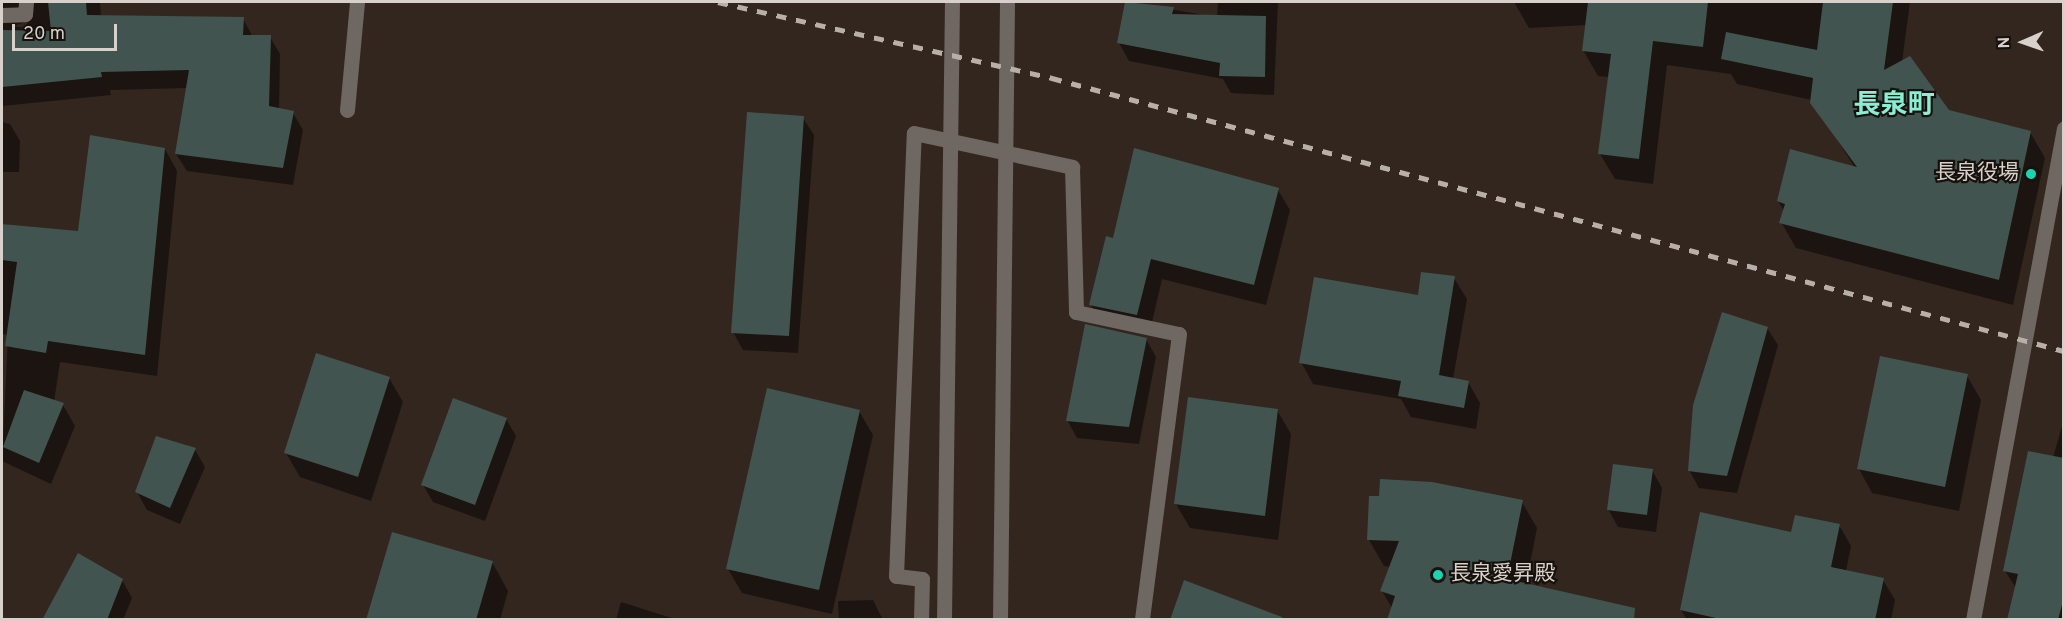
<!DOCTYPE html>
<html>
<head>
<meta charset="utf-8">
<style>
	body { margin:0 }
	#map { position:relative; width:2065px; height:621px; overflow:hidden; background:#33261e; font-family:Overpass,"Noto Sans JP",sans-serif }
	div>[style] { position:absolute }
	.shadow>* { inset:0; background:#0007 }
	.building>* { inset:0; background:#42544f }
	.minor>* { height:15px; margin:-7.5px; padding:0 7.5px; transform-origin:7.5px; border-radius:7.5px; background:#6e6762 }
	.rail>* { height:4.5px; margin-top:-2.25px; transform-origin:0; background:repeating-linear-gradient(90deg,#b8afa8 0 10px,transparent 0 20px) }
	.dots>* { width:16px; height:16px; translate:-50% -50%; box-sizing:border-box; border:3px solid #17110d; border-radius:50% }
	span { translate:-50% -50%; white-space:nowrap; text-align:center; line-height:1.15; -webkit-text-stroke:4.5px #17110d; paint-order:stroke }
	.poi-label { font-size:21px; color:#d8d0ca }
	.right { translate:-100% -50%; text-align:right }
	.left { translate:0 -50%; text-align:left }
	.district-label { font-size:27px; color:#8bedd3; font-weight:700 }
	.frame { position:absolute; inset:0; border:3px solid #d8d0ca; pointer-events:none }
	.north { position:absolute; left:1993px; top:12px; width:60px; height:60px; -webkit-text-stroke:4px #17110d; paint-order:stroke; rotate:268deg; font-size:16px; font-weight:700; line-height:24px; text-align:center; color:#d8d0ca }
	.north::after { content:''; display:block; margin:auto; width:21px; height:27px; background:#d8d0ca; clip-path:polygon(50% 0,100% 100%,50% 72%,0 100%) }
	.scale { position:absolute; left:12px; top:24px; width:105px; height:27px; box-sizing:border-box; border:3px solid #d8d0ca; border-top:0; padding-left:8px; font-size:18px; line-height:21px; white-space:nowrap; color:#d8d0ca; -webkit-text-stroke:4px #17110d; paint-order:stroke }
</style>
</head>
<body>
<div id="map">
	<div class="shadow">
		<i style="clip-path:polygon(evenodd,2px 2px,100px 2px,101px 16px,243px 19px,253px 37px,270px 37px,280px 54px,279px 110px,293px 113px,303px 130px,293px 185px,187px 171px,176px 154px,187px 88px,110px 90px,111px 95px,2px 106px,2px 2px,36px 9px,24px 28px,13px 26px,26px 22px,36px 9px)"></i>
		<i style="clip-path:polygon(1127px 2px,1217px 17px,1218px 2px,1278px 2px,1274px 95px,1231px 93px,1223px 79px,1129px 61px,1119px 43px)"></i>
		<i style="clip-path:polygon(1514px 2px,1910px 2px,1902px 62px,1948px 111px,2030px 132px,2045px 158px,2013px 305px,1796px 248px,1781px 222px,1784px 211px,1778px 201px,1855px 168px,1812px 100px,1737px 84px,1731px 74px,1667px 65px,1653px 184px,1615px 179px,1600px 154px,1609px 77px,1598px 76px,1583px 50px,1586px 25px,1529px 28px)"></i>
		<i style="clip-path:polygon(803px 118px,814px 135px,798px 353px,743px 350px,733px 332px)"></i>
		<i style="clip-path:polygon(2px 122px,10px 124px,20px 141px,19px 172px,2px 172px)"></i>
		<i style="clip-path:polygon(165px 149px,177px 171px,157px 376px,60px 362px,54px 402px,63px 405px,75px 426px,51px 484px,2px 461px,8px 335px,2px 334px,2px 224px,79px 233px)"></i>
		<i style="clip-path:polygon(1278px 190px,1290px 210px,1266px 305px,1162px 279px,1149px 335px,1103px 325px,1091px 305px,1114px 240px)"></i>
		<i style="clip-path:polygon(1454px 278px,1467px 299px,1453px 379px,1468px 382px,1480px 403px,1476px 429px,1411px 417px,1401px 399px,1313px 384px,1301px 362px)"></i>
		<i style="clip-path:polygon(1767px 328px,1778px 345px,1737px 493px,1699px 488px,1689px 470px)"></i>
		<i style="clip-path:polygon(1146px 339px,1156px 357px,1139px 444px,1077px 438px,1067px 420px)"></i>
		<i style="clip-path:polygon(1967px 376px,1981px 400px,1959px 511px,1872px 493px,1859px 469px)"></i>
		<i style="clip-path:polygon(389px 378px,403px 402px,371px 501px,300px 477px,286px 453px)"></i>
		<i style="clip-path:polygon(1277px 410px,1291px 434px,1278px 540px,1190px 528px,1176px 504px)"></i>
		<i style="clip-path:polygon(859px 411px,873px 435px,832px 614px,742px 593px,728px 569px)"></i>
		<i style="clip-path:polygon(506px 419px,516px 436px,485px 521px,433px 502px,423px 485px)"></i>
		<i style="clip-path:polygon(2064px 419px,2064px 620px,2011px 620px,2016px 588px,2005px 571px,2053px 458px)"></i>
		<i style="clip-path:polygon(195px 450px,205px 467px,180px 524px,147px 510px,137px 492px)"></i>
		<i style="clip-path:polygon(1652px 470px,1662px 488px,1656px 532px,1618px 527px,1608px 509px)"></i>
		<i style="clip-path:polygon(1522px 502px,1537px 528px,1526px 584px,1392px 608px,1382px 591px,1391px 567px,1384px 566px,1369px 540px)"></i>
		<i style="clip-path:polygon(1839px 525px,1851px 546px,1846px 571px,1883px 580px,1895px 600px,1891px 620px,1687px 620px,1681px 610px,1793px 534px)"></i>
		<i style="clip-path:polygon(492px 562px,508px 591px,500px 620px,368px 620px)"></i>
		<i style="clip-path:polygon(122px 580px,132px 598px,123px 620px,44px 620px)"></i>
		<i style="clip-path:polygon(873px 600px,883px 620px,839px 620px,838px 601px)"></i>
		<i style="clip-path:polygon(621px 602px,678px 620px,616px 620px)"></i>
	</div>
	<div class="building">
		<i style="clip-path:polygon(48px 2px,86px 2px,87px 15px,244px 17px,243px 35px,271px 35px,269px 106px,294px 111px,283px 168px,175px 154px,189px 70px,101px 72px,102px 77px,2px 87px,2px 30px,51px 31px)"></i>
		<i style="clip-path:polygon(1125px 2px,1174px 7px,1172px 14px,1266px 16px,1265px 77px,1219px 76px,1220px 63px,1117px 43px)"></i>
		<i style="clip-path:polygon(1588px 2px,1708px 2px,1703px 47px,1653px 41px,1639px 159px,1598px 154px,1611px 54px,1582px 51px)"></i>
		<i style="clip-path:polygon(1823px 2px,1893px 2px,1884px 70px,1910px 56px,1949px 110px,2031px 131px,1999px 280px,1779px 223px,1785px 204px,1777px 201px,1790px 149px,1857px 167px,1810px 103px,1813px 78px,1721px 59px,1726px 32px,1817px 50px)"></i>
		<i style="clip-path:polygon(747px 112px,804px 116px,789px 336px,731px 333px)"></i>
		<i style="clip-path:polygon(90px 135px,165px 148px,145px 355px,48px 341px,46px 353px,5px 346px,17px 262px,2px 260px,2px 224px,78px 231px)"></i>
		<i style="clip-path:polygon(1134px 148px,1279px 188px,1254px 285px,1151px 259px,1137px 315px,1089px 305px,1106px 236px,1113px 238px)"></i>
		<i style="clip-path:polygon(1421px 272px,1455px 276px,1439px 375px,1469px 381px,1464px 408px,1398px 396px,1401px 381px,1299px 363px,1314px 277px,1418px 295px)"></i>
		<i style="clip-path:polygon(1722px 312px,1768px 327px,1727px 476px,1688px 471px,1693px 405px)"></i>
		<i style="clip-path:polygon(1085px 324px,1147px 338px,1129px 427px,1066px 421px)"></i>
		<i style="clip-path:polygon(316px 353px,390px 377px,358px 477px,284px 453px)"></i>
		<i style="clip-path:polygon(1880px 356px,1968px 374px,1945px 487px,1857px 469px)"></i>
		<i style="clip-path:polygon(767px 388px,860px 410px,819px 590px,726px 569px)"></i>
		<i style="clip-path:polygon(24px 390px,64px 403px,39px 463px,3px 447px)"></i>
		<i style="clip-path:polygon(1188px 397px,1278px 409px,1265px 516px,1174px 504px)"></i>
		<i style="clip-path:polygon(453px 398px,507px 418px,475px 505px,421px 485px)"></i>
		<i style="clip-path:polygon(156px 436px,196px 448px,170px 508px,135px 492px)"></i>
		<i style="clip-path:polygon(2028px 451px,2064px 458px,2064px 597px,2058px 620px,2007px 620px,2018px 574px,2003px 571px)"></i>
		<i style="clip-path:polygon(1613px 464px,1653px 469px,1647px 515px,1607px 510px)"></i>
		<i style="clip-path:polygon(1380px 479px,1432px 482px,1523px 500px,1507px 579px,1635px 608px,1634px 620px,1387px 620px,1395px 596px,1380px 591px,1399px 541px,1367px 540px,1369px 496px,1379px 496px)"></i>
		<i style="clip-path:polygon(1700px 512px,1791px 532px,1795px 515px,1840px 524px,1831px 567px,1884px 578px,1875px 620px,1725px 620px,1680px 610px)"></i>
		<i style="clip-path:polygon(392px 532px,493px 561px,476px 620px,366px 620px)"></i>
		<i style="clip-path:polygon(78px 553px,123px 579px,107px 620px,42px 620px)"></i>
		<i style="clip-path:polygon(1184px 580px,1282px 617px,1281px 620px,1170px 620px)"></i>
	</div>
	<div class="minor">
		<i style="left:2px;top:15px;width:23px;rotate:-2deg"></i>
		<i style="left:25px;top:14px;width:12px;rotate:-85deg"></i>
		<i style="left:347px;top:110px;width:108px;rotate:-84.7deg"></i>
		<i style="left:921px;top:620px;width:41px;rotate:-88.6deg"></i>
		<i style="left:922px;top:579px;width:26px;rotate:-173deg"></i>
		<i style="left:896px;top:576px;width:443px;rotate:-87.7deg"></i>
		<i style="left:914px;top:133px;width:162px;rotate:12.1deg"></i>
		<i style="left:1072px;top:167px;width:145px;rotate:88.4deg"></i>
		<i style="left:1076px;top:312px;width:105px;rotate:12.1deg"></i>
		<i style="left:1179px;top:334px;width:288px;rotate:97.4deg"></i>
		<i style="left:944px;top:620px;width:618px;rotate:-89.26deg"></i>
		<i style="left:1000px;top:620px;width:618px;rotate:-89.35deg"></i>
		<i style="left:1973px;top:620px;width:500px;rotate:-79.52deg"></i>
	</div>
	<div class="rail">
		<i style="left:718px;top:2px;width:343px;rotate:12.8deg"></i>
		<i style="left:1052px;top:78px;width:1048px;rotate:15.1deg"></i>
	</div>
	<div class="dots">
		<i style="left:2031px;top:174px;background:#19d5b2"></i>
		<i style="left:1438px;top:575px;background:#19d5b2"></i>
	</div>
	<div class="poi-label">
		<span class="right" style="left:2019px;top:174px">長泉役場</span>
		<span class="left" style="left:1450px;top:575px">長泉愛昇殿</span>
	</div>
	<div class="district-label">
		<span style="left:1894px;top:107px">長泉町</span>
	</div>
	<div class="frame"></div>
	<div class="north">N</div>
	<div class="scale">20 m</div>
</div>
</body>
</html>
